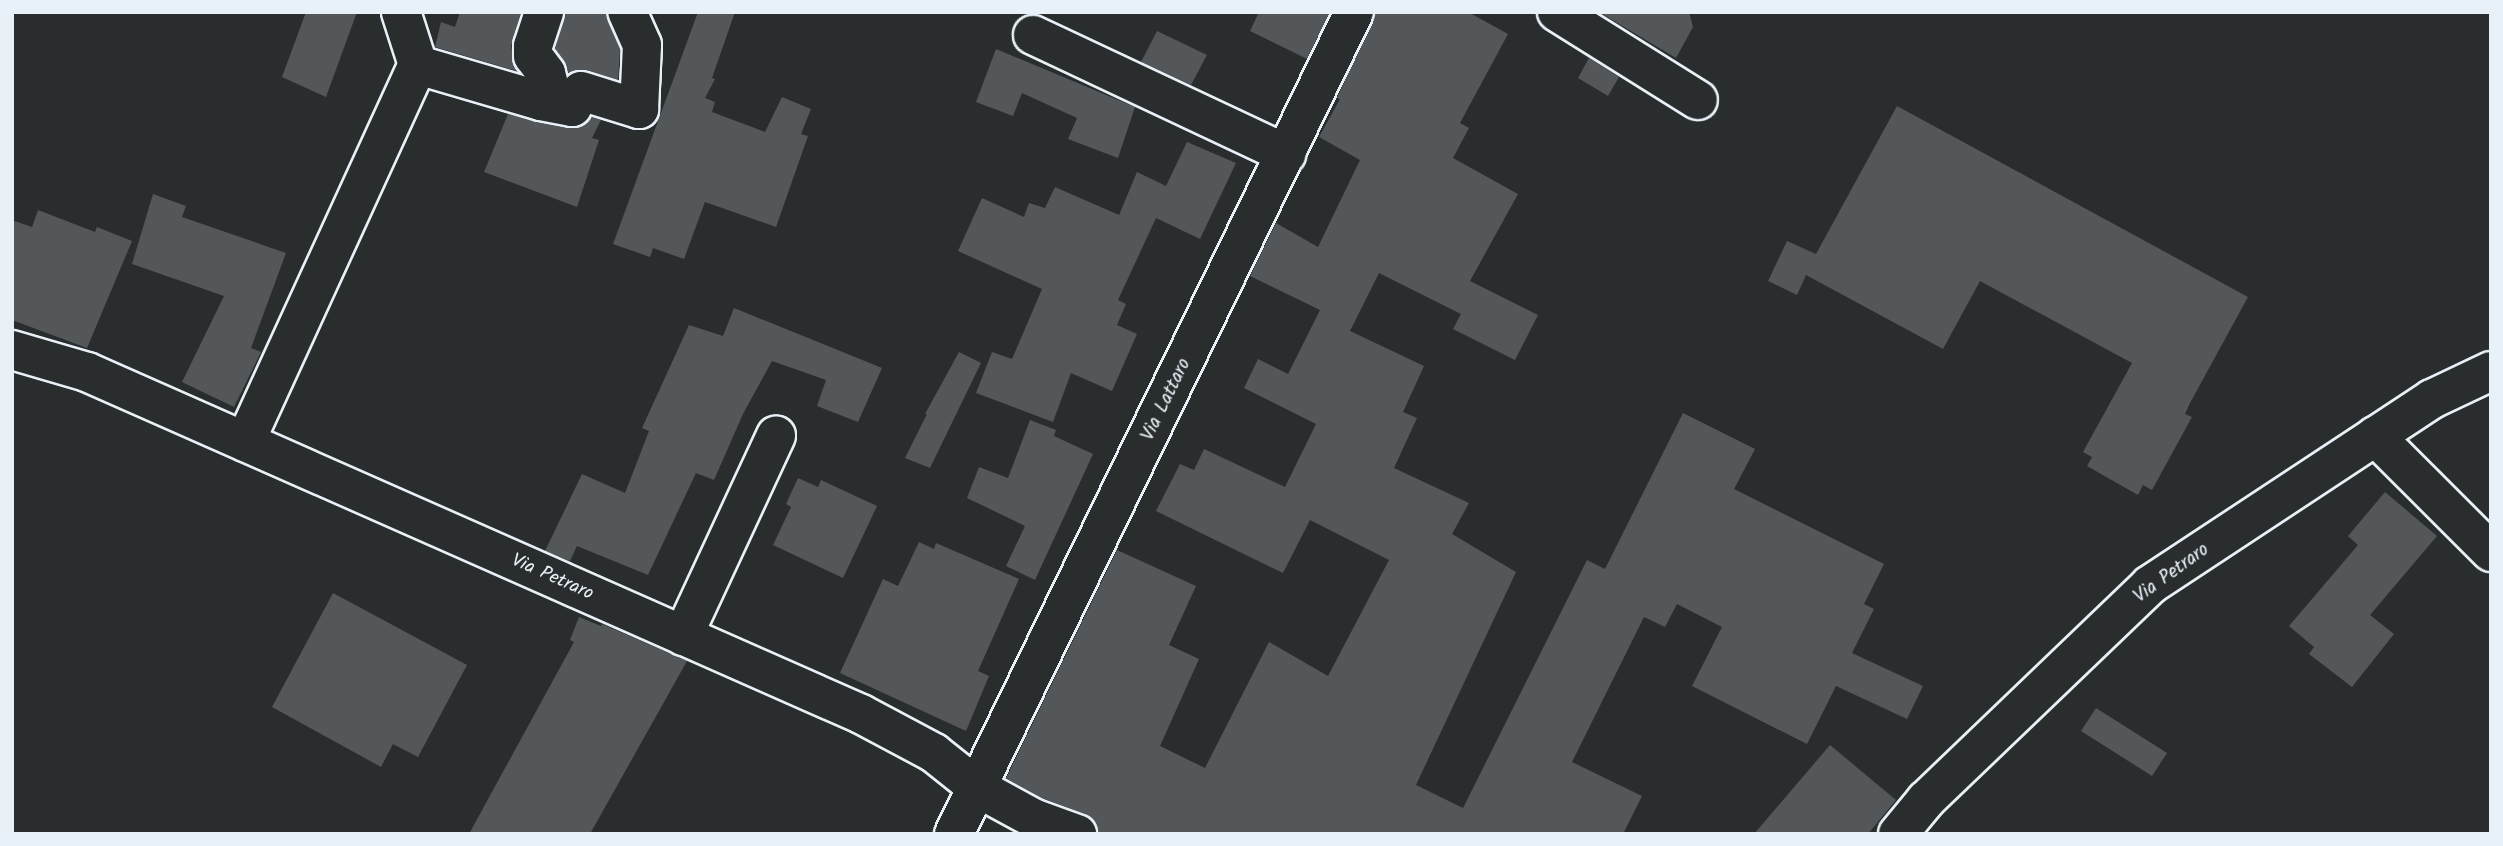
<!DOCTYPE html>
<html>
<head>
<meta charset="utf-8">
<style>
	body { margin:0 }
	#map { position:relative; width:2503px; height:846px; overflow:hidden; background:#2a2d2e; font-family:Kalam,sans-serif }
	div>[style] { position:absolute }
	.building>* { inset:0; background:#535759 }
	.roads { filter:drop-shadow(2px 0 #e8f1f8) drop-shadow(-2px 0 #e8f1f8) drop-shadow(0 2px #e8f1f8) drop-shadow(0 -2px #e8f1f8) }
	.minor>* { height:38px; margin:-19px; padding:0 19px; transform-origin:19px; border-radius:19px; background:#2a2d2e }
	span { translate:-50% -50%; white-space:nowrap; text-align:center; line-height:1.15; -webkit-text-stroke:7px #2a2d2e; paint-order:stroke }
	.street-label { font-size:19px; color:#e8f1f8 }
	.frame { position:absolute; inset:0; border:14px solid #e8f1f8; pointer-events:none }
</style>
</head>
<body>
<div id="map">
	<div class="building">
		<i style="clip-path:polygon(306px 12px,357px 12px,326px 97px,282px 77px)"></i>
		<i style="clip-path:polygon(460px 12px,521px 12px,511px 46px,517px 71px,435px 47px,441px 22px,455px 27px)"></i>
		<i style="clip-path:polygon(565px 12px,606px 12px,620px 49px,618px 80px,587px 70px,569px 73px,555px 49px)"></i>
		<i style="clip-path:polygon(698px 12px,735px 12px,712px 78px,715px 79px,705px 98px,715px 102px,712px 112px,765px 132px,782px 97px,811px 109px,801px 134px,808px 136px,776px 227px,705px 202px,684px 259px,653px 248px,650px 257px,613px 244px)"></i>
		<i style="clip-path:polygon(1259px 12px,1330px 12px,1307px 59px,1250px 31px)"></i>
		<i style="clip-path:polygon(1376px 12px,1468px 12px,1508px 34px,1460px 123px,1469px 128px,1453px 158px,1518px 194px,1470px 281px,1538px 315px,1515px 360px,1453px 329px,1461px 314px,1379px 273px,1350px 331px,1424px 366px,1403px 412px,1417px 418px,1394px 468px,1469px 503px,1452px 534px,1516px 572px,1416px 785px,1463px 808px,1587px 560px,1605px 569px,1683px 413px,1755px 449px,1734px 489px,1884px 564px,1864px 604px,1874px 609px,1852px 653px,1923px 686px,1907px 719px,1836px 686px,1807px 744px,1692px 686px,1722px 627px,1677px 604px,1665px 627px,1644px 617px,1572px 762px,1642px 796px,1623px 834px,1104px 834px,1098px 832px,1094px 821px,1085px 814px,1042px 798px,1006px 778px,1117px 550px,1196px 586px,1169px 645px,1199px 659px,1160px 746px,1205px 768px,1269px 642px,1328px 676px,1389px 560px,1310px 520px,1283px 573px,1156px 511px,1180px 464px,1194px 470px,1204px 449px,1285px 487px,1316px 424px,1244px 388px,1258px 359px,1288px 374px,1320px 310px,1250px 276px,1276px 223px,1318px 247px,1360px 160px,1319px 137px,1340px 99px,1337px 98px)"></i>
		<i style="clip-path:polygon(1599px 12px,1689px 12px,1693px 27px,1676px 58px)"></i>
		<i style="clip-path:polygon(1157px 31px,1207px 55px,1191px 85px,1141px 62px)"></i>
		<i style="clip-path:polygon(996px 49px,1135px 107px,1118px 158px,1068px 139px,1077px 118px,1022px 93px,1013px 116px,976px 102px)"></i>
		<i style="clip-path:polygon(1589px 58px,1619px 77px,1608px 96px,1578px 78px)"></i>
		<i style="clip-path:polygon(1897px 106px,2248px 297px,2190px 403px,2185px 414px,2192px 417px,2152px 490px,2143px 485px,2138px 495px,2087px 466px,2092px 457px,2083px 452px,2132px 363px,1980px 281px,1943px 349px,1806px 275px,1797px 295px,1768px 281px,1787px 241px,1816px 254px)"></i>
		<i style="clip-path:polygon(508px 114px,568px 128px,582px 126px,591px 117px,601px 120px,592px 138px,599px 140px,577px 207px,484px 172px)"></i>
		<i style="clip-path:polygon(1187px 142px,1236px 163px,1200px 239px,1156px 218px,1118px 300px,1126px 304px,1117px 325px,1137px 334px,1112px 391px,1071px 373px,1053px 422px,976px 393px,992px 352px,1012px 359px,1042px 289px,958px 251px,982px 198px,1024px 217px,1029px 203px,1045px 208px,1055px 187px,1119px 215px,1137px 172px,1166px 186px)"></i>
		<i style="clip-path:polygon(153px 194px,186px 206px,182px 217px,286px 253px,251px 348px,261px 352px,234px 407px,182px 382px,224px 296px,132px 264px)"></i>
		<i style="clip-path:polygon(38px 210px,95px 232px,97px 227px,132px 241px,87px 348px,12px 320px,12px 220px,32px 227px)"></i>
		<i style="clip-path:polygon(734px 308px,882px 368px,858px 422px,817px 406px,826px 380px,772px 361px,743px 414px,714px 480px,696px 473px,648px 575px,577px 546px,570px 561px,545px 551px,582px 474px,625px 493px,649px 431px,642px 428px,689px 325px,723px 336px)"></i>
		<i style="clip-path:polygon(959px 352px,981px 363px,930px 468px,905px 458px,927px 414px,925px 414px)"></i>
		<i style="clip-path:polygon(1030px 420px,1056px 430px,1054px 436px,1093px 454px,1035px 580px,1006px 566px,1025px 526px,967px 498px,979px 467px,1008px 478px)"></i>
		<i style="clip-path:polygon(798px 478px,818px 487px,821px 480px,877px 506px,843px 578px,773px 545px,791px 507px,786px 504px)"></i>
		<i style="clip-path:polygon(2385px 492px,2437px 536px,2370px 615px,2394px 634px,2352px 687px,2309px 654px,2314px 647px,2289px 626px,2358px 545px,2348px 536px)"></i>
		<i style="clip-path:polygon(919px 542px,934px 549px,936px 543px,1019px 579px,978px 671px,989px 676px,966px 731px,840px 673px,883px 579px,898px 586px)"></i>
		<i style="clip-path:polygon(333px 593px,467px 665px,418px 757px,393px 744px,381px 767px,272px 707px)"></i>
		<i style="clip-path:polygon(579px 617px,601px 626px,602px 624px,687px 661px,590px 834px,469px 834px,574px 642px,570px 640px)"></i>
		<i style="clip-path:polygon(2096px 708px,2167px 753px,2152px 776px,2081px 731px)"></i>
		<i style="clip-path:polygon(1830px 745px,1896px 800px,1868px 834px,1754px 834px)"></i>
	</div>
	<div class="roads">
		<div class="minor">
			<i style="left:1557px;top:12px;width:166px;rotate:32deg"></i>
			<i style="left:1033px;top:35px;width:280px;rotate:25.2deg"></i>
			<i style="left:418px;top:65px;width:128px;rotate:16.3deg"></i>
			<i style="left:541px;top:101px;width:32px;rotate:11deg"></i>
			<i style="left:572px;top:107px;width:18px;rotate:-61deg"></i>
			<i style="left:581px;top:91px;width:61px;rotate:17.2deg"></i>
			<i style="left:639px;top:109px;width:64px;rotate:-87.3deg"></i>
			<i style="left:642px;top:45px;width:36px;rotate:-114deg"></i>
			<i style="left:541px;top:101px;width:21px;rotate:-71deg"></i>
			<i style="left:548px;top:81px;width:8px;rotate:-104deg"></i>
			<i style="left:546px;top:73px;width:21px;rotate:-127deg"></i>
			<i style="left:533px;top:56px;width:10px;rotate:-90deg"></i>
			<i style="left:533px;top:46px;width:36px;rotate:-72deg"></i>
			<i style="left:12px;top:350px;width:78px;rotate:16.3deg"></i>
			<i style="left:87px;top:372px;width:846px;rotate:23.84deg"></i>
			<i style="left:861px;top:714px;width:83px;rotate:28.1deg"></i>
			<i style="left:934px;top:753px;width:56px;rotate:38.5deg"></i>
			<i style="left:978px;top:788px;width:63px;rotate:28.6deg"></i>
			<i style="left:1033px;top:818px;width:47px;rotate:20deg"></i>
			<i style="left:2375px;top:436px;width:164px;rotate:45deg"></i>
			<i style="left:245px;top:442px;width:415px;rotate:-65.4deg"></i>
			<i style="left:418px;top:65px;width:56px;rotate:-107.8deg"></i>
			<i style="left:683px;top:636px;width:221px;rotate:-65.1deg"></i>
			<i style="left:954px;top:834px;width:914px;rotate:-64.05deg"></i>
			<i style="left:1898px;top:834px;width:44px;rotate:-50.5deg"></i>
			<i style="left:1926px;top:800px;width:310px;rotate:-43.8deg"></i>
			<i style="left:2150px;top:585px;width:338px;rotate:-33.4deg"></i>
			<i style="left:2432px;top:399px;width:65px;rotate:-25.4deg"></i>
		</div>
	</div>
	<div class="street-label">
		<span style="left:1167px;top:400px;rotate:-64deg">Via Lattaro</span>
		<span style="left:2172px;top:574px;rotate:-36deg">Via Petraro</span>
		<span style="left:552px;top:578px;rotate:24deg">Via Petraro</span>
	</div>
	<div class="frame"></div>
</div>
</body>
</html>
